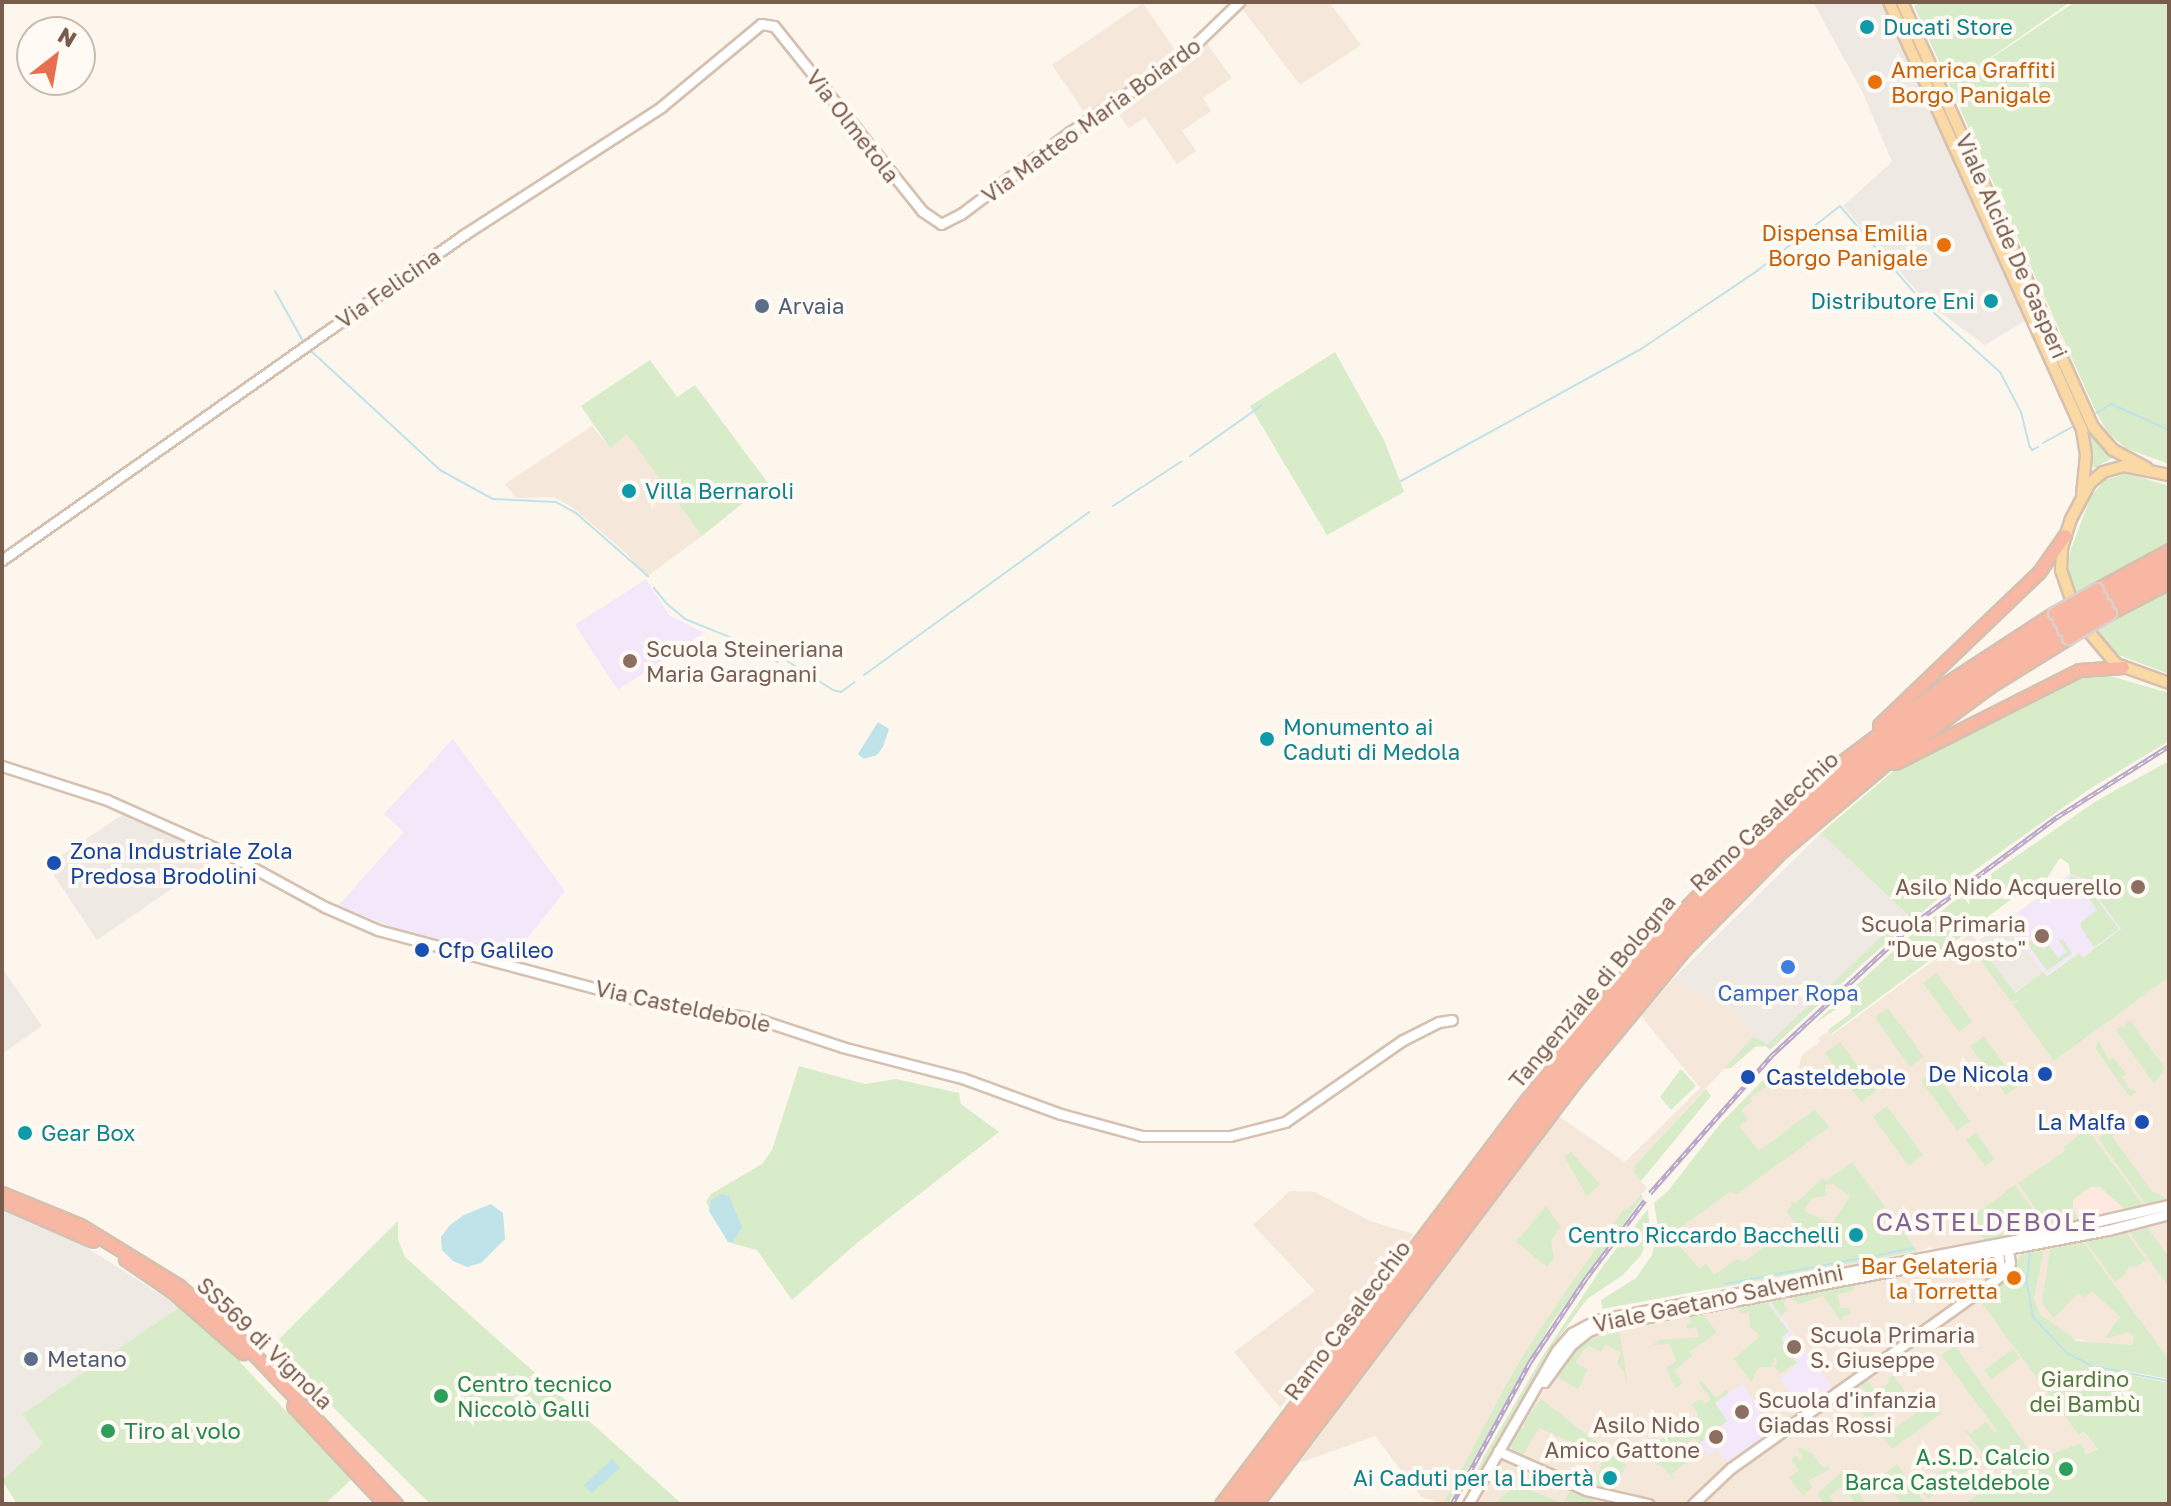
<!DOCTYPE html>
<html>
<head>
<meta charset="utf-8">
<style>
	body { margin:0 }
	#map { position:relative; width:2171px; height:1506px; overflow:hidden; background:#fdf6ec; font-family:"Golos Text",sans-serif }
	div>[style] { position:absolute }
	.residential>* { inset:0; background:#f5e8da }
	.commercial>* { inset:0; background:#fde8e0 }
	.industrial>* { inset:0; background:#efe9e4 }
	.education>* { inset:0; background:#f3e8fa }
	.green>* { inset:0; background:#d8ecc9 }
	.water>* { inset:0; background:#bfe3e8 }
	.stream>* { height:2px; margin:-1px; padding:0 1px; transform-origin:1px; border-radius:1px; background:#bfe3e8 }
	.roads { filter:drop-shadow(2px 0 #d6c0b0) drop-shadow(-2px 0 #d6c0b0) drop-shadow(0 2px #d6c0b0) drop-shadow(0 -2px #d6c0b0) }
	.secondary>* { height:9px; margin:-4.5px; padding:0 4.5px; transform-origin:4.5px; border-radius:4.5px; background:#fff }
	.primary>* { height:10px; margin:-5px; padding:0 5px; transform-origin:5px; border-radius:5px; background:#fbd9a5 }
	.highway>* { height:11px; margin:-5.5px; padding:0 5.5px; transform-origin:5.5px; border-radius:5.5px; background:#f7b7a3 }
	.rail>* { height:5px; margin-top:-2.5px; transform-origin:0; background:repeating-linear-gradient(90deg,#fffaf3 0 6px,#b9a8c9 0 12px); box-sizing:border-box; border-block:2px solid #b9a8c9 }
	.bridges { filter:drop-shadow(2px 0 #dad1cd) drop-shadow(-2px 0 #dad1cd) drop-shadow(0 2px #dad1cd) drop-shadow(0 -2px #dad1cd) }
	.highway-bridge>* { height:11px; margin:-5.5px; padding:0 5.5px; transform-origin:5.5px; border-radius:5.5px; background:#f7b7a3 }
	.dots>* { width:22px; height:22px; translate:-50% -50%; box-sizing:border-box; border:4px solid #fffaf3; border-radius:50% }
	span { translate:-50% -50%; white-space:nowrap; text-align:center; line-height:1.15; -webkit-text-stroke:8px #fffaf3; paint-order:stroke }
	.culture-label { font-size:22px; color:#0d838f }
	.left { translate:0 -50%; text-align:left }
	.right { translate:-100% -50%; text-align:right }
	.food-label { font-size:22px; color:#c56008 }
	.street-label { font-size:22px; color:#7a5c4d }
	.service-label { font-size:22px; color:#4e5e75 }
	.education-label { font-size:22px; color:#785e54 }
	.transit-label { font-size:22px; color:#164399 }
	.shop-label { font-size:22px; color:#366cbe }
	.park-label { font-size:22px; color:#537a41 }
	.leisure-label { font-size:22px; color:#27864d }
	.quarter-label { font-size:26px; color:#846695; letter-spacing:2px }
	.frame { position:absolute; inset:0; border:4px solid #7a5c4d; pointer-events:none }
	.north { position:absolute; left:16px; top:16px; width:80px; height:80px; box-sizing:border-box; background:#fffaf3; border:2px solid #cabbb1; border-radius:50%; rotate:31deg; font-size:22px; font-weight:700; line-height:32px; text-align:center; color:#7a5c4d }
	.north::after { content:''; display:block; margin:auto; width:28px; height:36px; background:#e76f51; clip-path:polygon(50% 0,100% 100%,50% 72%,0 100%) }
</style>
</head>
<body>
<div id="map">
	<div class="residential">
		<i style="clip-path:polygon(1237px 2px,1329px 2px,1361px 45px,1300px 85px)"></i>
		<i style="clip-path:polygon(1143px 3px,1181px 59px,1205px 41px,1232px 78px,1203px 98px,1211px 111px,1182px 131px,1196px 151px,1177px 164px,1145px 117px,1129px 128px,1113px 107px,1091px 122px,1052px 65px)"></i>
		<i style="clip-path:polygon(592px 426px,610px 448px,627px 433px,702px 536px,646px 577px,626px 553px,572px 507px,554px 497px,516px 498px,505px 484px)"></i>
		<i style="clip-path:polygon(1971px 933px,2061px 1056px,2169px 977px,2169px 1201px,2128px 1212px,2065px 1203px,2081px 1223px,1936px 1250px,1929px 1247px,1916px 1254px,1716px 1289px,1675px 1239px,1675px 1231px,1731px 1190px,1736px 1195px,1828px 1127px,1815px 1109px,1752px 1157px,1720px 1124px,1777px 1066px,1803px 1093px,1791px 1079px,1797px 1074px,1802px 1055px,1820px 1042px,1818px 1038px,1829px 1031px,1832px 1035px)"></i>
		<i style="clip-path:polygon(1672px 980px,1729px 1007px,1768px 1044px,1755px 1047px,1731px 1068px,1724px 1069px,1635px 1165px,1634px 1173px,1647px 1188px,1629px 1209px,1623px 1210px,1509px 1379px,1443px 1504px,1421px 1497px,1375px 1436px,1299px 1463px,1557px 1115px,1625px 1162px,1700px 1088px,1641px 1016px)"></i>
		<i style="clip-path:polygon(1290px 1191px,1315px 1192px,1370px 1221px,1414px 1234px,1280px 1408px,1234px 1352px,1315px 1291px,1253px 1225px)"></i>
		<i style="clip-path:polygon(evenodd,2169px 1219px,2169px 1379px,2137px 1373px,2105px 1345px,2071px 1338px,2041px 1315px,2034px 1299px,2044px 1250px,2021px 1255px,1999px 1284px,2078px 1433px,2083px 1432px,2098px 1449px,2085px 1454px,2081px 1443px,2004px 1472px,2001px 1476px,2007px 1485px,1999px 1489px,1993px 1483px,1964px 1504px,1594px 1504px,1595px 1499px,1587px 1497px,1567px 1504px,1516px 1485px,1494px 1504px,1473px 1504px,1496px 1462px,1568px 1354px,1587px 1337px,1604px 1330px,1988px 1257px,1994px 1261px,2016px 1257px,2022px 1251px,2169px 1219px,1774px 1332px,1831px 1389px,1803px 1409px,1781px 1380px,1798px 1364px,1774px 1332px)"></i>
	</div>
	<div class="commercial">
		<i style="clip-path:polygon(2093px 1179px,2128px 1212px,2081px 1223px,2065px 1203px)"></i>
	</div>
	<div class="industrial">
		<i style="clip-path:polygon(1813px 2px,1885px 2px,1903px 50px,2025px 321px,1985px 345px,1928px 304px,1843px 206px,1892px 162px,1863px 93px)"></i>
		<i style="clip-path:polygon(122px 815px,220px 856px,97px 940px,47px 865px)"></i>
		<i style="clip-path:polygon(1821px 833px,1912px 919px,1770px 1050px,1729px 1007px,1672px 980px)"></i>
		<i style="clip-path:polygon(2007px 920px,2043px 972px,2014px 993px,1977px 942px)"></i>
		<i style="clip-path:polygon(2px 968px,42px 1026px,2px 1054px)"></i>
		<i style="clip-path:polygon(2px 1209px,75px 1240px,180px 1307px,22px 1414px,44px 1444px,2px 1480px)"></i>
	</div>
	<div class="education">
		<i style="clip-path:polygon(646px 579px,669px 615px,704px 633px,618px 690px,575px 625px)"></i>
		<i style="clip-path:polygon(453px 739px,565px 891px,509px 961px,416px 936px,338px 906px,404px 832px,384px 814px)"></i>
		<i style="clip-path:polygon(2071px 873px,2085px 880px,2122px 929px,2082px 957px,2078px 953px,2046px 976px,2007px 920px)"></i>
		<i style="clip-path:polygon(1769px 1299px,1832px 1387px,1802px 1409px,1780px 1379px,1798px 1364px,1758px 1301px)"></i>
		<i style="clip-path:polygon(1742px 1384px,1774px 1429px,1728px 1464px,1717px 1449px,1709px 1455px,1684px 1425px)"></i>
	</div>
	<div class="green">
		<i style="clip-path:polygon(1921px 2px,2070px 2px,1966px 75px,2075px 2px,2169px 2px,2169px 464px,2125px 448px,2107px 431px,2097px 414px,1914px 6px)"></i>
		<i style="clip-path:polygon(1335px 352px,1384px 440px,1404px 492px,1327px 535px,1250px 406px)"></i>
		<i style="clip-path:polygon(650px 360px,677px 397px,695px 385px,768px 483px,702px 536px,627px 434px,610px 448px,581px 406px)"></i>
		<i style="clip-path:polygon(2086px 425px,2114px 457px,2094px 468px,2091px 466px)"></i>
		<i style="clip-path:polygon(2127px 473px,2169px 486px,2169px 543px,2077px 592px,2069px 574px,2068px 557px,2091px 496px,2105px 480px)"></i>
		<i style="clip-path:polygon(2169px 588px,2169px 674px,2116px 654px,2096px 628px)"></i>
		<i style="clip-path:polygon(2100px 673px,2169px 693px,2169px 741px,2088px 790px,1954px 885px,1864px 962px,1770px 1050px,1766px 1046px,1755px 1047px,1731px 1068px,1725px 1068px,1753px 1037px,1768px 1044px,1896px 923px,1909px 916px,1821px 833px,1897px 768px,2081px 676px)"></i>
		<i style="clip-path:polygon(2169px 761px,2169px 977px,2054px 1061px,2013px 1005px,2019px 1000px,2011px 1002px,1971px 946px,1977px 942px,2015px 993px,2043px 972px,2047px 976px,2079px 953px,2083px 957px,2121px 929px,2085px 880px,2070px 874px,2069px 864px,2060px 858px,2047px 878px,2041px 877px,1831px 1034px,1828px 1030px,1851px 1013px,1850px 1004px,1844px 1004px,1814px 1024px,1913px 933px,1975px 885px,2096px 801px)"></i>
		<i style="clip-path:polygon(2072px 876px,2084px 882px,2119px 929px,2094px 947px,2081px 928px,2081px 922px,2097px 910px,2077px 883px,2063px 893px,2058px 886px)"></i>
		<i style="clip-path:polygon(2035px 938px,2043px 949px,2049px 945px,2058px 958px,2067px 952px,2059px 941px,2062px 939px,2072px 953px,2047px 971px,2027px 943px)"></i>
		<i style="clip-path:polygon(1937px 973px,1972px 1022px,1959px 1032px,1923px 983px)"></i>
		<i style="clip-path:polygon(1888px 1008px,1924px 1057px,1910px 1067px,1875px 1018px)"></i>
		<i style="clip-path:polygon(2130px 1020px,2165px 1068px,2154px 1084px,2116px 1030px,2121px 1026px,2127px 1028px,2124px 1024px)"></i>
		<i style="clip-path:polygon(1984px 1036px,2019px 1085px,2006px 1095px,1970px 1046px)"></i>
		<i style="clip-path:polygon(2099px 1041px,2109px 1060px,2113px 1057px,2126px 1074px,2122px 1077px,2130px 1089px,2136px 1092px,2130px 1097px,2095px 1048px)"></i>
		<i style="clip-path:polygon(1840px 1042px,1876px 1091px,1861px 1102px,1825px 1053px)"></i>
		<i style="clip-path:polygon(799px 1066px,865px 1084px,896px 1079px,959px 1093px,961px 1104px,999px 1132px,857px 1243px,792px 1300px,757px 1250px,730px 1243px,706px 1202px,711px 1194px,762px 1164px,772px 1150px)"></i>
		<i style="clip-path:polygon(evenodd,1777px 1066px,1797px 1091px,1780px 1077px,1750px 1098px,1752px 1101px,1741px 1110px,1748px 1119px,1739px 1126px,1759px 1151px,1815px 1109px,1829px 1127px,1736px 1195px,1731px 1191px,1676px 1231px,1679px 1236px,1675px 1239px,1681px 1247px,1700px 1269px,1706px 1263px,1714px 1275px,1737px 1259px,1744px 1262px,1795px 1223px,1786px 1211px,1792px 1206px,1790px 1202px,1796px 1203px,1823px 1178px,1826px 1181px,1852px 1162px,1917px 1251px,1602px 1309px,1601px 1300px,1636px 1278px,1652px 1255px,1658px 1229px,1654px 1203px,1668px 1191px,1720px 1124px,1777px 1066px,1833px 1184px,1850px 1196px,1832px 1224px,1804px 1211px,1812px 1198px,1826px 1196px,1825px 1185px,1833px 1184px)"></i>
		<i style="clip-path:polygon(1681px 1069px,1696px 1086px,1671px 1110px,1660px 1097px)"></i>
		<i style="clip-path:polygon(1935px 1072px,1970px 1121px,1957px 1130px,1921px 1081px)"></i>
		<i style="clip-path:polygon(1706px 1089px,1711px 1096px,1641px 1181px,1634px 1173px,1635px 1165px)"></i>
		<i style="clip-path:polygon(1887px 1106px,1923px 1155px,1908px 1166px,1873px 1117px)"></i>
		<i style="clip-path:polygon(2126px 1118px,2129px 1122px,2112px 1136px,2152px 1191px,2169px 1200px,2147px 1206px,2098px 1138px)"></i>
		<i style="clip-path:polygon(2087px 1129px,2145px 1207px,2128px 1212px,2100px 1187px,2090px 1187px,2073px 1200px,2073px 1209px,2080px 1221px,2049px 1228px,2018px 1183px,2065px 1151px,2063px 1147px)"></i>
		<i style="clip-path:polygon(1976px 1132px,1995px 1159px,1985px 1166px,1966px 1140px)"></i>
		<i style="clip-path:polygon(1571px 1152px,1600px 1184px,1587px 1196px,1564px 1156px)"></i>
		<i style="clip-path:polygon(2015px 1185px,2046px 1228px,1985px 1240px,1969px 1219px)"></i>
		<i style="clip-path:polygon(1641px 1194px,1643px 1197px,1551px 1324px,1448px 1504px,1443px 1504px,1509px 1379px,1544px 1323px,1623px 1210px,1629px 1209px)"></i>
		<i style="clip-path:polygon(1546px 1206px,1561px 1227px,1551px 1240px,1554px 1259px,1547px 1267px,1516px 1242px)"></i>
		<i style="clip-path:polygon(1648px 1209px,1650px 1233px,1641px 1255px,1623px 1275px,1587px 1299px,1550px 1350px,1462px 1504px,1483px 1458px,1544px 1354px,1605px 1263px)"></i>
		<i style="clip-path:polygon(398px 1221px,398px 1239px,405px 1257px,682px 1504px,430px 1504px,272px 1346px)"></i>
		<i style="clip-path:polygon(2147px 1227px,2169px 1258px,2169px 1287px,2130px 1233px)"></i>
		<i style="clip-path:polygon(2126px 1232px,2146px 1260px,2136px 1267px,2129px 1266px,2125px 1275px,2115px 1282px,2086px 1242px)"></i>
		<i style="clip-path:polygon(2083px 1242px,2169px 1360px,2169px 1379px,2122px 1370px,2121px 1373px,2169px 1383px,2169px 1504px,1964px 1504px,1993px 1483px,1999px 1489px,2006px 1485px,2000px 1476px,2004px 1472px,2081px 1443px,2086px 1454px,2098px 1449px,2084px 1432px,2078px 1434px,1978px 1298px,2004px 1279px,2021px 1255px,2044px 1250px,2034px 1299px,2041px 1315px,2077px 1341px,2132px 1345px,2134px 1338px,2130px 1332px,2104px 1339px,2120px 1317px,2092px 1291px,2084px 1298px,2078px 1293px,2054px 1318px,2042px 1304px,2050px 1249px)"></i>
		<i style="clip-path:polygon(1853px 1283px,1854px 1291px,1838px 1294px,1840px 1308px,1849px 1308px,1850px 1314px,1844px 1316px,1841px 1321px,1823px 1296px,1799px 1304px,1787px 1296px,1784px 1303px,1788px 1310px,1780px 1316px,1769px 1299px)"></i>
		<i style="clip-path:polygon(1766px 1300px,1789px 1332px,1781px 1338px,1797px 1363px,1780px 1374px,1774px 1366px,1778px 1362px,1775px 1358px,1771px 1367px,1759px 1367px,1751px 1382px,1734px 1359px,1760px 1336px,1750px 1327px,1749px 1312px,1740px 1314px,1739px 1306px)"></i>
		<i style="clip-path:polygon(180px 1307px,224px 1345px,351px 1480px,328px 1501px,330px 1504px,17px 1504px,2px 1480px,43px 1444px,22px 1414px)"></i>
		<i style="clip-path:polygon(1701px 1312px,1730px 1349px,1717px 1333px,1689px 1352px,1692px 1356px,1674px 1371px,1683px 1383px,1675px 1388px,1666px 1368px,1676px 1361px,1670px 1344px,1652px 1345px,1660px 1340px,1699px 1337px,1697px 1327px,1687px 1329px,1686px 1325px,1691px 1323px,1688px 1315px)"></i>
		<i style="clip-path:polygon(1619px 1328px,1628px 1388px,1624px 1372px,1617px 1364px,1621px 1353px,1606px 1344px,1601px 1352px,1589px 1346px,1583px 1350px,1576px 1363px,1588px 1370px,1578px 1389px,1556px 1376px,1581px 1344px)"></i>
		<i style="clip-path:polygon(1955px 1346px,2029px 1450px,2000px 1460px,2001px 1465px,1994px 1469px,1964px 1429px,1971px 1434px,1986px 1422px,1995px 1433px,1998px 1432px,1941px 1355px)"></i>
		<i style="clip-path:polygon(2013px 1349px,2020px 1358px,1991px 1379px,1984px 1370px)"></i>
		<i style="clip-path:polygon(1893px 1375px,1905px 1391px,1879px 1410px,1860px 1384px,1866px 1379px,1876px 1392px,1890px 1382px,1888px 1379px)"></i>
		<i style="clip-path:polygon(1702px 1381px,1716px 1398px,1726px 1390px,1728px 1393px,1715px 1403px,1727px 1421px,1699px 1444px,1694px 1438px,1678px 1450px,1687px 1462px,1672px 1474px,1675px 1481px,1662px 1466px,1655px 1465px,1659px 1462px,1645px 1439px,1658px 1441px,1698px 1415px,1691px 1404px,1701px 1399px,1705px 1404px,1711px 1399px,1699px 1383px)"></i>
		<i style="clip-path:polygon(1857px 1385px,1877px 1412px,1867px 1419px,1844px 1394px)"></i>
		<i style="clip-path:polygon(1541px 1399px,1626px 1465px,1615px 1492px,1608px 1491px,1612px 1476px,1607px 1476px,1605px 1490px,1592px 1487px,1603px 1461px,1599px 1454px,1539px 1428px,1522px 1456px,1512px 1451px,1511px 1442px,1521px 1428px,1525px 1429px,1523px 1424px)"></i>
		<i style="clip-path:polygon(1933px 1401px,1942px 1413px,1892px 1449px,1883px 1437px)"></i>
		<i style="clip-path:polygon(1800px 1447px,1812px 1453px,1823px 1468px,1827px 1466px,1830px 1469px,1808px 1481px,1812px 1487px,1803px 1496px,1789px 1478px,1799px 1470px,1791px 1459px,1796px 1455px,1800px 1460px,1803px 1458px,1797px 1449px)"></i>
		<i style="clip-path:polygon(1969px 1451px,1978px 1463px,1928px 1499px,1919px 1487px)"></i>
		<i style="clip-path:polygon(1897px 1464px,1925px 1504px,1901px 1504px,1881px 1476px)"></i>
		<i style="clip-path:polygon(1846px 1468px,1846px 1475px,1866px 1504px,1856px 1504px,1842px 1487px,1830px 1496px,1834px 1503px,1824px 1504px,1817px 1494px)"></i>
		<i style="clip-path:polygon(1516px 1485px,1564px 1503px,1570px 1490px,1595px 1499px,1594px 1504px,1494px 1504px)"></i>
	</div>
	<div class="water">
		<i style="clip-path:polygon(878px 722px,889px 729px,883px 747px,877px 755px,864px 759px,858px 754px)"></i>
		<i style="clip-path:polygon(722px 1194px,729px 1196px,742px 1227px,733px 1242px,728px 1242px,709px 1211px,711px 1200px)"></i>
		<i style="clip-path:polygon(491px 1204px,503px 1213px,505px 1239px,481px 1263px,467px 1267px,453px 1261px,442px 1250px,441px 1237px,450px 1225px,464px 1215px)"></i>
		<i style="clip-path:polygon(612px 1459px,620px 1468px,592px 1493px,584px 1485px)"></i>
	</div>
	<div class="stream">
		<i style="left:275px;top:291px;width:57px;rotate:60.8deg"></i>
		<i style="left:310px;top:350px;width:177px;rotate:42.7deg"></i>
		<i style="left:440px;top:470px;width:60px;rotate:28.7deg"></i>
		<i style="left:493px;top:499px;width:63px;rotate:2.7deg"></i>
		<i style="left:556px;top:502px;width:23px;rotate:29deg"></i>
		<i style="left:576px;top:513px;width:96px;rotate:41.2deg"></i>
		<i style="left:2096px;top:413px;width:17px;rotate:-31deg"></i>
		<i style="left:2111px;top:404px;width:64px;rotate:24.1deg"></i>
		<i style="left:2043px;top:443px;width:33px;rotate:-29deg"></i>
		<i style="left:1190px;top:456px;width:87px;rotate:-35.2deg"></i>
		<i style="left:1401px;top:481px;width:274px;rotate:-28.8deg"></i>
		<i style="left:1641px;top:349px;width:140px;rotate:-33.9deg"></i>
		<i style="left:1757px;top:271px;width:105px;rotate:-38.1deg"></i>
		<i style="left:1840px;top:206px;width:128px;rotate:49.4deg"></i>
		<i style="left:1923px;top:303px;width:103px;rotate:41.9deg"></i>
		<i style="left:2000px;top:372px;width:45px;rotate:62.3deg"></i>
		<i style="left:2021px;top:412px;width:36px;rotate:76deg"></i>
		<i style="left:2030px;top:447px;width:4px;rotate:56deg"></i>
		<i style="left:2032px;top:450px;width:7px;rotate:-27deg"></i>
		<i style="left:1113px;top:506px;width:82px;rotate:-33.1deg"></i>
		<i style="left:654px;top:588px;width:19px;rotate:51deg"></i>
		<i style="left:666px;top:603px;width:25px;rotate:40deg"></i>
		<i style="left:685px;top:619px;width:61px;rotate:22deg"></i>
		<i style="left:742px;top:642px;width:41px;rotate:29.1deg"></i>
		<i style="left:784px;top:659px;width:58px;rotate:32.3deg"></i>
		<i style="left:833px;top:690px;width:8px;rotate:14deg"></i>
		<i style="left:841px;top:692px;width:17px;rotate:-36deg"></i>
		<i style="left:864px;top:675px;width:278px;rotate:-35.9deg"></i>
		<i style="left:2030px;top:1252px;width:31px;rotate:96deg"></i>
		<i style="left:2027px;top:1283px;width:35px;rotate:80deg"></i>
		<i style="left:2033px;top:1317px;width:50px;rotate:46.6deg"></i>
		<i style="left:2067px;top:1353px;width:29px;rotate:27deg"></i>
		<i style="left:1875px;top:1256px;width:39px;rotate:-12deg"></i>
		<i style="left:1725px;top:1284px;width:150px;rotate:-10.8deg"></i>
		<i style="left:2097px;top:1367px;width:73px;rotate:11deg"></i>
	</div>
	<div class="roads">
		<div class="secondary">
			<i style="left:2px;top:560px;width:566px;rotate:-35.15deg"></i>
			<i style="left:465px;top:234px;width:234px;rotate:-32.9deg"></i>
			<i style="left:661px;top:107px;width:130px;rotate:-39.7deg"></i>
			<i style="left:761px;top:24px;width:13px;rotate:9deg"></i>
			<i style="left:774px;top:26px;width:237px;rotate:51.3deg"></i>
			<i style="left:922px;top:211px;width:23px;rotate:34deg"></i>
			<i style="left:941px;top:224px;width:22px;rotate:-27deg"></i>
			<i style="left:961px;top:214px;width:136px;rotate:-37deg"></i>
			<i style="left:1070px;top:132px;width:136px;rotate:-33.9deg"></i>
			<i style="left:1183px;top:56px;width:78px;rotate:-44deg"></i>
			<i style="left:2px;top:766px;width:110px;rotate:17.9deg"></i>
			<i style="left:107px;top:800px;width:130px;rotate:24deg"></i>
			<i style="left:226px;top:853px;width:113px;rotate:28.6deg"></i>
			<i style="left:325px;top:907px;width:58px;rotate:23.5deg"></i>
			<i style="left:378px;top:930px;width:262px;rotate:15deg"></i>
			<i style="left:631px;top:998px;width:129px;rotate:9.4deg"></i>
			<i style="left:758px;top:1019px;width:89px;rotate:18.4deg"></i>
			<i style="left:842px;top:1047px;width:124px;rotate:14.5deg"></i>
			<i style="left:962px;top:1078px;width:105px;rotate:20deg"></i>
			<i style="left:1061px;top:1114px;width:84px;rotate:15.2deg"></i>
			<i style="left:1142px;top:1136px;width:88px"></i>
			<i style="left:1230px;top:1136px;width:57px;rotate:-14.3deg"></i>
			<i style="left:1285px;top:1122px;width:144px;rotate:-34.8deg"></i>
			<i style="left:1403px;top:1040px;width:40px;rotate:-26.6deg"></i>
			<i style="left:1439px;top:1022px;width:13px;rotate:-9deg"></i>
			<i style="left:1995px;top:1278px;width:11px;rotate:-63deg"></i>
			<i style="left:2000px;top:1268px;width:17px;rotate:-97deg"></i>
			<i style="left:1544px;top:1382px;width:46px;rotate:-53.9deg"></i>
			<i style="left:1571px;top:1345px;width:22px;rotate:-39deg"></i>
			<i style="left:1588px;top:1331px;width:20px;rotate:-18deg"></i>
			<i style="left:1607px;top:1325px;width:510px;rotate:-10.74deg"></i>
			<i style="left:2108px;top:1230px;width:63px;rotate:-14.7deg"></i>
			<i style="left:1498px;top:1451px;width:96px;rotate:23.9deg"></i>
			<i style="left:1586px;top:1490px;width:64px;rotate:12.7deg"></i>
			<i style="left:1468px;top:1504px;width:178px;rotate:-60deg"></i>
			<i style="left:1557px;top:1350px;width:23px;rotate:-49deg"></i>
			<i style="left:1572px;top:1333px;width:27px;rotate:-28deg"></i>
			<i style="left:1596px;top:1320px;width:428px;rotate:-10.8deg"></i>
			<i style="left:2016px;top:1240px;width:157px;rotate:-12.9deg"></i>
			<i style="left:1693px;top:1504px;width:52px;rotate:-43.5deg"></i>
			<i style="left:1731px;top:1468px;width:334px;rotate:-35.5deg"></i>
			<i style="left:2003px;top:1274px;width:13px;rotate:-58deg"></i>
			<i style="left:2010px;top:1263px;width:18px;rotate:-99deg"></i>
		</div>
		<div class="primary">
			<i style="left:1889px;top:2px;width:470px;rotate:65.7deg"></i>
			<i style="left:2082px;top:430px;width:25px;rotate:81deg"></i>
			<i style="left:2086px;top:455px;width:40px;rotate:95.7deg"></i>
			<i style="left:1902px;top:2px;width:466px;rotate:65.8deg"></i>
			<i style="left:2093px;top:427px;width:30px;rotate:49deg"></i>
			<i style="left:2113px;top:450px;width:38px;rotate:28deg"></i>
			<i style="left:2070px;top:596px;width:28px;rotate:-109deg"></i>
			<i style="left:2061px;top:570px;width:22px;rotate:-87deg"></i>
			<i style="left:2062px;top:548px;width:30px;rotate:-73deg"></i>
			<i style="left:2071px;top:519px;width:41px;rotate:-62.2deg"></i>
			<i style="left:2090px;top:483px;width:17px;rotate:-40deg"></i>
			<i style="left:2103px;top:472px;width:22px;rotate:-16deg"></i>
			<i style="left:2124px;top:466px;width:46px;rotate:11.3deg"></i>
			<i style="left:2089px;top:632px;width:42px;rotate:49.8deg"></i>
			<i style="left:2116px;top:664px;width:56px;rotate:19.7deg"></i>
		</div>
		<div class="highway">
			<i style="left:2097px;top:589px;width:82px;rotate:-28.4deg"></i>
			<i style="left:2101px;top:597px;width:77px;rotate:-27.9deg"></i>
			<i style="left:2106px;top:605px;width:72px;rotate:-28.4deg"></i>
			<i style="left:2110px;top:613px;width:67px;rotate:-27.7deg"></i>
			<i style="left:1879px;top:725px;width:221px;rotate:-43.7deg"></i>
			<i style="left:2039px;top:572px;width:45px;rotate:-54.9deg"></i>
			<i style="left:1895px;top:763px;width:206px;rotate:-26.8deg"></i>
			<i style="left:2079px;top:670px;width:44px;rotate:-3.9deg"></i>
			<i style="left:2px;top:1193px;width:84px;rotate:22.3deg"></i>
			<i style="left:80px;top:1225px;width:116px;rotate:31.6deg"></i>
			<i style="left:179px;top:1286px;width:71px;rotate:40.4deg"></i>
			<i style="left:233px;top:1332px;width:237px;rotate:46.5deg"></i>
			<i style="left:2px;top:1201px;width:99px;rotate:23.7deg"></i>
			<i style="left:125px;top:1259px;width:58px;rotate:34.5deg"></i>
			<i style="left:173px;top:1292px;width:93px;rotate:41.1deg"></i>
			<i style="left:293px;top:1406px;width:134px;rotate:46.8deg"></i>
			<i style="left:1221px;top:1504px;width:590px;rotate:-52.92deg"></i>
			<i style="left:1577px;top:1033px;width:138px;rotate:-49.7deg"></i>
			<i style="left:1666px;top:928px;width:113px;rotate:-45.7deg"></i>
			<i style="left:1745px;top:847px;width:125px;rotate:-41.4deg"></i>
			<i style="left:1839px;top:764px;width:133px;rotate:-37deg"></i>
			<i style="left:1945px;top:684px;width:130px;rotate:-33.1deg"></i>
			<i style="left:1233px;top:1504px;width:533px;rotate:-52.94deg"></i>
			<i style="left:1554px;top:1079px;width:94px;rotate:-51.9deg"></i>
			<i style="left:1612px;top:1005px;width:125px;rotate:-48.3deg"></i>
			<i style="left:1695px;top:912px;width:111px;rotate:-44.6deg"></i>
			<i style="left:1774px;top:834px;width:118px;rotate:-40.9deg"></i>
			<i style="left:1863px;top:757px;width:151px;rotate:-36.1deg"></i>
			<i style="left:1985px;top:668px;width:88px;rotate:-32.4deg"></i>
			<i style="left:1243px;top:1504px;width:577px;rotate:-52.81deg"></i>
			<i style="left:1592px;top:1044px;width:174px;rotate:-49deg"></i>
			<i style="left:1706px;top:913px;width:100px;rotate:-44.6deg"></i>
			<i style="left:1777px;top:843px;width:120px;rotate:-40.6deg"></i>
			<i style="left:1868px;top:765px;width:113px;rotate:-37.1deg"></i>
			<i style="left:1958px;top:697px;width:125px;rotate:-32.9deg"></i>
			<i style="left:1256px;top:1504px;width:528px;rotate:-52.93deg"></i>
			<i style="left:1574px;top:1083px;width:174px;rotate:-50.4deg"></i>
			<i style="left:1685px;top:949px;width:138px;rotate:-45.3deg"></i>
			<i style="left:1782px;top:851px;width:141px;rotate:-40.1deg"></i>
			<i style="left:1890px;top:760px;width:123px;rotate:-36.4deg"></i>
			<i style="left:1989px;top:687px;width:93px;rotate:-31.8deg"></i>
		</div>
	</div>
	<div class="rail">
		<i style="left:1650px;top:1193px;width:183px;rotate:-48.5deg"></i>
		<i style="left:1771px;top:1056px;width:192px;rotate:-42.9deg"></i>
		<i style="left:1912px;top:925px;width:181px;rotate:-36.7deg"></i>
		<i style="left:2057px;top:817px;width:133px;rotate:-32.4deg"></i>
		<i style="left:1452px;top:1504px;width:162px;rotate:-61.2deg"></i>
		<i style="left:1530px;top:1362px;width:102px;rotate:-56.2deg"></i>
		<i style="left:1587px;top:1277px;width:96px;rotate:-53deg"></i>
	</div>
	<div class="bridges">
		<div class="highway-bridge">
			<i style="left:2054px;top:613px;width:49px;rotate:-29.2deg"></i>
			<i style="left:2059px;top:621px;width:48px;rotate:-29.7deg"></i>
			<i style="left:2063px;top:629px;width:49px;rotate:-29.2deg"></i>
			<i style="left:2068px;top:638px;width:49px;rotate:-30.8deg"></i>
		</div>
	</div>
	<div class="dots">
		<i style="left:1867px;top:27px;background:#0f9aa8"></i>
		<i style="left:1875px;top:82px;background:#e8710a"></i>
		<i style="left:1944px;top:245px;background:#e8710a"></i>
		<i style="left:1991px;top:301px;background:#0f9aa8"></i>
		<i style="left:762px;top:306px;background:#5c6f8a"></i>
		<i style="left:629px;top:491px;background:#0f9aa8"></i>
		<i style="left:630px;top:661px;background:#8d6e63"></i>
		<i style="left:1267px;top:739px;background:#0f9aa8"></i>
		<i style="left:54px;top:863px;background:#1a4fb4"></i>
		<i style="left:2138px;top:887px;background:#8d6e63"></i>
		<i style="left:2042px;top:936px;background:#8d6e63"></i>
		<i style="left:422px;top:950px;background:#1a4fb4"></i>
		<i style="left:1788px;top:967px;background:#3f7fe0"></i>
		<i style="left:2045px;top:1074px;background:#1a4fb4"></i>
		<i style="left:1748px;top:1077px;background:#1a4fb4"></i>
		<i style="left:2142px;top:1122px;background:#1a4fb4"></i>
		<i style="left:25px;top:1133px;background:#0f9aa8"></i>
		<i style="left:1856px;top:1235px;background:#0f9aa8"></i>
		<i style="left:2014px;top:1278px;background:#e8710a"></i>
		<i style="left:1794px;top:1347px;background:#8d6e63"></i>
		<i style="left:31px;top:1359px;background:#5c6f8a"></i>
		<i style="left:441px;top:1396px;background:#2e9e5b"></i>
		<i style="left:1742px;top:1412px;background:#8d6e63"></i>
		<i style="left:108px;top:1431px;background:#2e9e5b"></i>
		<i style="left:1716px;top:1437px;background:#8d6e63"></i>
		<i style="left:2066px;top:1469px;background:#2e9e5b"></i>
		<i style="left:1610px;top:1478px;background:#0f9aa8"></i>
	</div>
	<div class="culture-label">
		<span class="left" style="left:1883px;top:27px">Ducati Store</span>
		<span class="right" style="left:1975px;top:301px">Distributore Eni</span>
		<span class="left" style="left:645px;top:491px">Villa Bernaroli</span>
		<span class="left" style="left:1283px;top:739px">Monumento ai<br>Caduti di Medola</span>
		<span class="left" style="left:41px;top:1133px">Gear Box</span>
		<span class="right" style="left:1840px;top:1235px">Centro Riccardo Bacchelli</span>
		<span class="right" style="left:1594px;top:1478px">Ai Caduti per la Libertà</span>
	</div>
	<div class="food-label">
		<span class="left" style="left:1891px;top:82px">America Graffiti<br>Borgo Panigale</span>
		<span class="right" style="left:1928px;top:245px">Dispensa Emilia<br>Borgo Panigale</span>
		<span class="right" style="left:1998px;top:1278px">Bar Gelateria<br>la Torretta</span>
	</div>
	<div class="street-label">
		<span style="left:1091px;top:120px;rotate:-36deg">Via Matteo Maria Boiardo</span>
		<span style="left:853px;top:126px;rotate:52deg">Via Olmetola</span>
		<span style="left:2012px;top:246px;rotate:66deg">Viale Alcide De Gasperi</span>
		<span style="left:388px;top:288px;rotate:-35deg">Via Felicina</span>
		<span style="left:1764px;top:821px;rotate:-43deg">Ramo Casalecchio</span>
		<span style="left:1592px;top:991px;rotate:-50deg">Tangenziale di Bologna</span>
		<span style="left:683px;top:1006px;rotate:12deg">Via Casteldebole</span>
		<span style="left:1718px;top:1298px;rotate:-12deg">Viale Gaetano Salvemini</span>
		<span style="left:1347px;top:1320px;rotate:-53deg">Ramo Casalecchio</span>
		<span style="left:265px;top:1343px;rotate:44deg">SS569 di Vignola</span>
	</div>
	<div class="service-label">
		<span class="left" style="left:778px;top:306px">Arvaia</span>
		<span class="left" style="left:47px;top:1359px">Metano</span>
	</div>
	<div class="education-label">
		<span class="left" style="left:646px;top:661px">Scuola Steineriana<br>Maria Garagnani</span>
		<span class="right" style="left:2122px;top:887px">Asilo Nido Acquerello</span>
		<span class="right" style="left:2026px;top:936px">Scuola Primaria<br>"Due Agosto"</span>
		<span class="left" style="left:1810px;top:1347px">Scuola Primaria<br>S. Giuseppe</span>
		<span class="left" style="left:1758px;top:1412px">Scuola d'infanzia<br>Giadas Rossi</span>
		<span class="right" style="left:1700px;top:1437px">Asilo Nido<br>Amico Gattone</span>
	</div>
	<div class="transit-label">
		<span class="left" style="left:70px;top:863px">Zona Industriale Zola<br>Predosa Brodolini</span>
		<span class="left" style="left:438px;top:950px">Cfp Galileo</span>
		<span class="right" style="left:2029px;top:1074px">De Nicola</span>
		<span class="left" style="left:1766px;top:1077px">Casteldebole</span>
		<span class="right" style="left:2126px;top:1122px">La Malfa</span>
	</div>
	<div class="shop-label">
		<span style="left:1788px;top:993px">Camper Ropa</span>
	</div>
	<div class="park-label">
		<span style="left:2085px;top:1391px">Giardino<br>dei Bambù</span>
	</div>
	<div class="leisure-label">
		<span class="left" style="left:457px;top:1396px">Centro tecnico<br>Niccolò Galli</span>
		<span class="left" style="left:124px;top:1431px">Tiro al volo</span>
		<span class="right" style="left:2050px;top:1469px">A.S.D. Calcio<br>Barca Casteldebole</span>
	</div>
	<div class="quarter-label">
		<span style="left:1987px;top:1222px">CASTELDEBOLE</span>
	</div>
	<div class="frame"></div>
	<div class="north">N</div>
</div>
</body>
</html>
